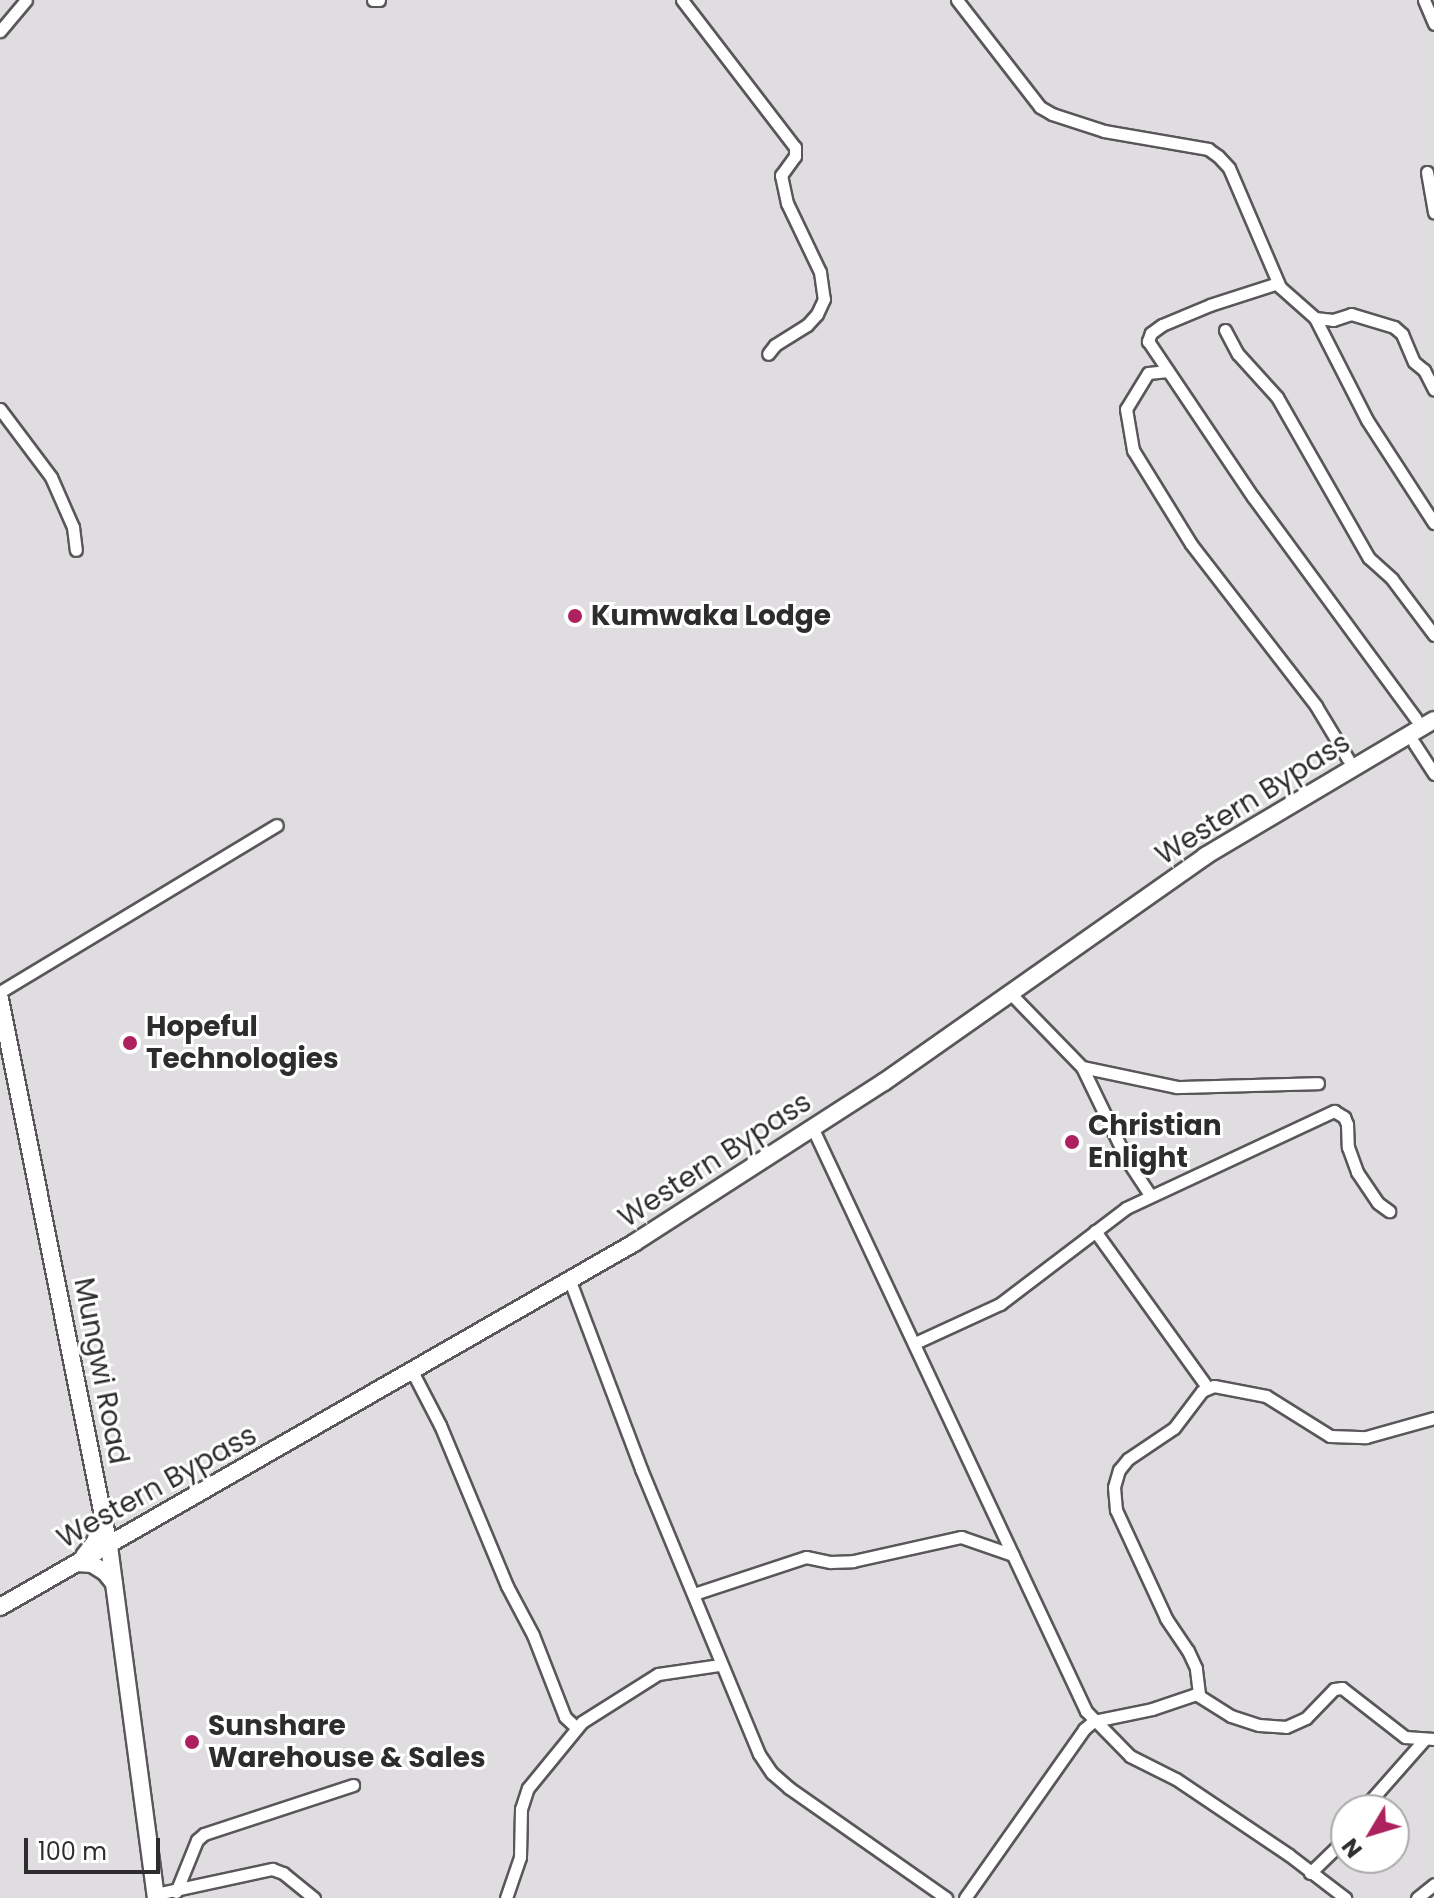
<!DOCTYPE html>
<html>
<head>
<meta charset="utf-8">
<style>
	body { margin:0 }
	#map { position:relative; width:1434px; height:1898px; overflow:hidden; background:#dfdde0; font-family:Poppins,sans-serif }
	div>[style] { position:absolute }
	.roads { filter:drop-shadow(2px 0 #595759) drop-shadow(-2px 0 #595759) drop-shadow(0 2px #595759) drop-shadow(0 -2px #595759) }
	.street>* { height:11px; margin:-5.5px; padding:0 5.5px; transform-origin:5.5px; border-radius:5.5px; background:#fff }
	.secondary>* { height:16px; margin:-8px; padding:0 8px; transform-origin:8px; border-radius:8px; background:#fff }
	.primary>* { height:16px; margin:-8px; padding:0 8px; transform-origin:8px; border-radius:8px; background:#fff }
	.dots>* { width:22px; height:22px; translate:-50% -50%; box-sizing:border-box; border:4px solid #fff; border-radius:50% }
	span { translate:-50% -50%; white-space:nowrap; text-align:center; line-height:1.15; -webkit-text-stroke:6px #fff; paint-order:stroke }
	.poi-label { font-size:28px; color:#2e2d2e; font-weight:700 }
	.left { translate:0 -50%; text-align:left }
	.street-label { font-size:28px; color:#2e2d2e }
	.north { position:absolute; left:1330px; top:1794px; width:80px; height:80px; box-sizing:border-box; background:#fff; border:2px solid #ababab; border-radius:50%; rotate:232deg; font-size:22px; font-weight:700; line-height:32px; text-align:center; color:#2e2d2e }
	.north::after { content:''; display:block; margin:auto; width:28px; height:36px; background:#ad215e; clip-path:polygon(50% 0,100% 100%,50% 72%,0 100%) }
	.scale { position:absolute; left:24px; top:1838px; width:136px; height:36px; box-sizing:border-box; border:4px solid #2e2d2e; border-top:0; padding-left:10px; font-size:24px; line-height:28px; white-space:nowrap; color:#2e2d2e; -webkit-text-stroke:6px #fff; paint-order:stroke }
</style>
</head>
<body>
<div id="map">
	<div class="roads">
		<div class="street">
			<i style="left:373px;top:0;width:6px"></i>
			<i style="left:682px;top:0;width:185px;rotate:52.5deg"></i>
			<i style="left:795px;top:147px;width:9px;rotate:90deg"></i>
			<i style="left:795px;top:156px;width:24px;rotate:126deg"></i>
			<i style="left:781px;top:175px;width:29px;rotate:78deg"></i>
			<i style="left:787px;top:203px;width:76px;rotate:64.4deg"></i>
			<i style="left:820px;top:272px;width:27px;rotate:82deg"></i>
			<i style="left:824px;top:299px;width:17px;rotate:115deg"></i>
			<i style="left:817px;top:314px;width:15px;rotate:132deg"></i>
			<i style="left:807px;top:325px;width:38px;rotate:148deg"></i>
			<i style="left:775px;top:345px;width:11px;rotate:128deg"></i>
			<i style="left:957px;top:0;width:135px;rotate:52.2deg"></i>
			<i style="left:1040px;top:107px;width:14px;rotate:30deg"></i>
			<i style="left:1052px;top:114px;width:55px;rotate:18.1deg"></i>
			<i style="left:1104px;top:131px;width:106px;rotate:9.8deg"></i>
			<i style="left:1208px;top:149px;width:12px;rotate:35deg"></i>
			<i style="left:1218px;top:156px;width:16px;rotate:47deg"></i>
			<i style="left:1229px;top:168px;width:129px;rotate:66.8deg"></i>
			<i style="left:1280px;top:287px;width:47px;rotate:41.5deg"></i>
			<i style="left:1315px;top:318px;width:18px;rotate:6deg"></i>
			<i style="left:1333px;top:320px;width:19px;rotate:-18deg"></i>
			<i style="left:1351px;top:314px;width:45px;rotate:16.8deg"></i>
			<i style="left:1394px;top:327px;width:11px;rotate:41deg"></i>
			<i style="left:1402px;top:334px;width:30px;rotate:67deg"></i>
			<i style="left:1414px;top:362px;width:13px;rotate:39deg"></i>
			<i style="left:1424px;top:370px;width:22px;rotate:63deg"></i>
			<i style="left:1424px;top:0;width:26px;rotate:67deg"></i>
			<i style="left:0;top:31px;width:40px;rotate:-50deg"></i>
			<i style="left:1427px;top:172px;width:41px;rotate:80.1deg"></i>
			<i style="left:1278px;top:283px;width:71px;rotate:162.1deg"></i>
			<i style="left:1210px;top:305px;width:52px;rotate:157.4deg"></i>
			<i style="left:1162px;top:325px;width:14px;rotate:144deg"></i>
			<i style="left:1151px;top:333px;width:9px;rotate:111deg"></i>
			<i style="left:1148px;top:341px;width:188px;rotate:56.1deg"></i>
			<i style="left:1253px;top:497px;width:275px;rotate:53.7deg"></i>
			<i style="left:1315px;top:318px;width:114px;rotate:63deg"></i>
			<i style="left:1367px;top:420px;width:123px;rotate:57deg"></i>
			<i style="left:1225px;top:330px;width:27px;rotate:62deg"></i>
			<i style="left:1238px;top:354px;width:58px;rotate:47.8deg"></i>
			<i style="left:1277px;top:397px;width:185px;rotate:60.3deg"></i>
			<i style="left:1369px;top:558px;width:31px;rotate:42deg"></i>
			<i style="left:1392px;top:579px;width:70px;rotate:53.1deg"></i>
			<i style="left:1168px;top:371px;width:20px;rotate:174deg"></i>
			<i style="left:1148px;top:373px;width:42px;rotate:121.4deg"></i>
			<i style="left:1126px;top:409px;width:42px;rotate:80.3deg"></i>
			<i style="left:1133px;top:450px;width:110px;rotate:58.3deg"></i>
			<i style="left:1191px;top:544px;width:205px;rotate:52.3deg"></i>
			<i style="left:1316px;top:706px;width:62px;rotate:58.9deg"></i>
			<i style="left:0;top:409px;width:85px;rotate:53.1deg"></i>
			<i style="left:51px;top:477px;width:55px;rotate:66.3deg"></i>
			<i style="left:73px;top:527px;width:23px;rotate:83deg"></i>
			<i style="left:1414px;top:743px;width:37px;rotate:57deg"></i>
			<i style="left:0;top:992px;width:323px;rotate:-31.1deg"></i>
			<i style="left:1010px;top:993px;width:103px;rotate:45.8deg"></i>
			<i style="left:1082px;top:1067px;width:97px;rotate:11.9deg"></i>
			<i style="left:1177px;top:1087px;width:141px;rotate:-1.6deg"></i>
			<i style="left:1082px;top:1067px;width:103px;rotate:64.2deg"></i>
			<i style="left:1127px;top:1160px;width:42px;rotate:56.7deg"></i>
			<i style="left:813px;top:1129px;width:643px;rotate:64.87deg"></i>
			<i style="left:1086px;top:1711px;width:63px;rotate:45.6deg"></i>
			<i style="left:1130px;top:1756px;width:51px;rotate:26.6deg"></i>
			<i style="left:1176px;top:1779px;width:136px;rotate:33.9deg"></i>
			<i style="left:1289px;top:1855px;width:71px;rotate:37.5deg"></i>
			<i style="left:1095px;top:1231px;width:193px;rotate:54.3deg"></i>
			<i style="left:570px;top:1281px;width:201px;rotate:69.3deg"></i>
			<i style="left:641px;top:1469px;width:308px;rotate:67.5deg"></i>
			<i style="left:759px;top:1754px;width:23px;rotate:56deg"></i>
			<i style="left:772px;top:1773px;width:23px;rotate:41deg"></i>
			<i style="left:789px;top:1788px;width:192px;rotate:35deg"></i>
			<i style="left:915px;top:1343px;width:94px;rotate:-24.6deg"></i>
			<i style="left:1000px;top:1304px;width:158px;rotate:-37.3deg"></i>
			<i style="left:1126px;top:1208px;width:230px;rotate:-25deg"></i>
			<i style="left:1334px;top:1111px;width:12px;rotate:31deg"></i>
			<i style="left:1344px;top:1117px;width:8px;rotate:67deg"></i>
			<i style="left:1347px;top:1124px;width:23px;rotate:88deg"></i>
			<i style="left:1348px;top:1147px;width:27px;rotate:70deg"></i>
			<i style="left:1357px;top:1172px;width:37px;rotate:56deg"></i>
			<i style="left:1378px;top:1203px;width:14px;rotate:36deg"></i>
			<i style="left:413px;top:1373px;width:59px;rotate:62.6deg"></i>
			<i style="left:440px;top:1425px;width:174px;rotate:67.4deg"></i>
			<i style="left:507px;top:1586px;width:55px;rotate:62deg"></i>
			<i style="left:533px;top:1635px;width:88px;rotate:68.7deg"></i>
			<i style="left:565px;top:1717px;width:16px;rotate:43deg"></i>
			<i style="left:694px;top:1594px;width:118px;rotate:-18.3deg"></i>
			<i style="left:806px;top:1557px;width:25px;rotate:12deg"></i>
			<i style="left:830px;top:1562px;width:23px;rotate:-2deg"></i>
			<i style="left:853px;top:1561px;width:111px;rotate:-12.5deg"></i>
			<i style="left:961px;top:1537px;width:55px;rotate:19.1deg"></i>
			<i style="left:1199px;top:1694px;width:26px;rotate:-97deg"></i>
			<i style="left:1196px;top:1668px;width:19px;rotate:-115deg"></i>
			<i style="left:1188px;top:1651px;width:40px;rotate:-124deg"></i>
			<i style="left:1166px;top:1618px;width:119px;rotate:-114.8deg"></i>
			<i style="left:1116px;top:1510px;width:23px;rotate:-95deg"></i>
			<i style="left:1114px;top:1487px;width:18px;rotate:-74deg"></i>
			<i style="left:1119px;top:1470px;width:14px;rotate:-51deg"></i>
			<i style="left:1128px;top:1459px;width:55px;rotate:-34deg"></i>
			<i style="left:1174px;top:1428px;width:46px;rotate:-52.9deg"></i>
			<i style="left:1202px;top:1391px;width:13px;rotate:-23deg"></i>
			<i style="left:1214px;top:1386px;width:53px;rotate:10.9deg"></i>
			<i style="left:1266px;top:1396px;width:75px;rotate:32deg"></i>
			<i style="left:1330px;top:1436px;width:36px;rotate:2deg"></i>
			<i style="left:1366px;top:1437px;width:71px;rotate:-15.6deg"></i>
			<i style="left:1367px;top:1810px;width:11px;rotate:-68deg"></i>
			<i style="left:1371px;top:1800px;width:79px;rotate:-48.6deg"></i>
			<i style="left:1310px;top:1873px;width:50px;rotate:-44.2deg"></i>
			<i style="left:176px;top:1892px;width:56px;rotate:-68deg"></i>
			<i style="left:197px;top:1840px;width:9px;rotate:-41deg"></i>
			<i style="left:204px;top:1834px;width:157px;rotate:-18.2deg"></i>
			<i style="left:156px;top:1894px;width:119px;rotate:-12.2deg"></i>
			<i style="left:272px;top:1869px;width:12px;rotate:20deg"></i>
			<i style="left:283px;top:1873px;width:40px;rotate:39deg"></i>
			<i style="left:506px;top:1898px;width:43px;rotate:-71.1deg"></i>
			<i style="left:520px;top:1857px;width:48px;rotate:-88.8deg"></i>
			<i style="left:521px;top:1809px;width:22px;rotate:-72deg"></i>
			<i style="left:528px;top:1788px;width:85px;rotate:-50.7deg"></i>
			<i style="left:582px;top:1722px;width:90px;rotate:-32.3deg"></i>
			<i style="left:658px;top:1674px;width:63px;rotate:-8.3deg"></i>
			<i style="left:965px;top:1898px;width:207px;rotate:-54.8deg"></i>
			<i style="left:1084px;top:1729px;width:13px;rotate:-39deg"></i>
			<i style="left:1094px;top:1721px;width:59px;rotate:-11.7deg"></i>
			<i style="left:1152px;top:1709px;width:46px;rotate:-18.8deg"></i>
			<i style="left:1196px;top:1694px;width:41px;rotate:32.2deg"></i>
			<i style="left:1231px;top:1716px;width:29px;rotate:18deg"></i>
			<i style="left:1259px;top:1725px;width:27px;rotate:4deg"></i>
			<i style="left:1286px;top:1727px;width:22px;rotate:-24deg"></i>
			<i style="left:1306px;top:1718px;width:40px;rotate:-46deg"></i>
			<i style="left:1334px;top:1689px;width:8px;rotate:-7deg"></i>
			<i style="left:1342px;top:1688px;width:80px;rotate:37.9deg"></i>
			<i style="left:1405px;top:1737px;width:29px;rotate:4deg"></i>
			<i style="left:1417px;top:1898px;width:22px;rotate:-39deg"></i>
		</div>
		<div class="secondary">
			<i style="left:0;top:999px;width:558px;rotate:78.73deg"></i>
			<i style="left:109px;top:1546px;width:355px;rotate:82.4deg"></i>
		</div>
		<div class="primary">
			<i style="left:84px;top:1556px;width:18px;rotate:-52deg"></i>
			<i style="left:95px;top:1542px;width:27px;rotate:-73deg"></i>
			<i style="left:77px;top:1563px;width:15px;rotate:4deg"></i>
			<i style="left:92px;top:1564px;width:15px;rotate:32deg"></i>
			<i style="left:105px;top:1572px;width:14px;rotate:51deg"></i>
			<i style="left:0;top:1607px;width:731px;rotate:-29.86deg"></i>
			<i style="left:634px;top:1243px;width:297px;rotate:-32.8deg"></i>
			<i style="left:884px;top:1082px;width:393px;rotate:-35.1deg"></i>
			<i style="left:1205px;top:856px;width:266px;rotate:-30.7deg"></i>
		</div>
	</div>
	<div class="dots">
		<i style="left:575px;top:616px;background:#ad215e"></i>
		<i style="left:130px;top:1043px;background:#ad215e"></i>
		<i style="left:1072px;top:1142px;background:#ad215e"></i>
		<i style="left:192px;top:1742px;background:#ad215e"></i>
	</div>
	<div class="poi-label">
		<span class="left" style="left:591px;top:616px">Kumwaka Lodge</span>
		<span class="left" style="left:146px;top:1043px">Hopeful<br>Technologies</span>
		<span class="left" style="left:1088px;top:1142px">Christian<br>Enlight</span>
		<span class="left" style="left:208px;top:1742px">Sunshare<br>Warehouse &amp; Sales</span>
	</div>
	<div class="street-label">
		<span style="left:1253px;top:799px;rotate:-32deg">Western Bypass</span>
		<span style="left:715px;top:1160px;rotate:-33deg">Western Bypass</span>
		<span style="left:101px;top:1371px;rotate:79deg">Mungwi Road</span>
		<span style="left:157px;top:1487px;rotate:-29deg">Western Bypass</span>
	</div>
	<div class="north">N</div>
	<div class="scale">100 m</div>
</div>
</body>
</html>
